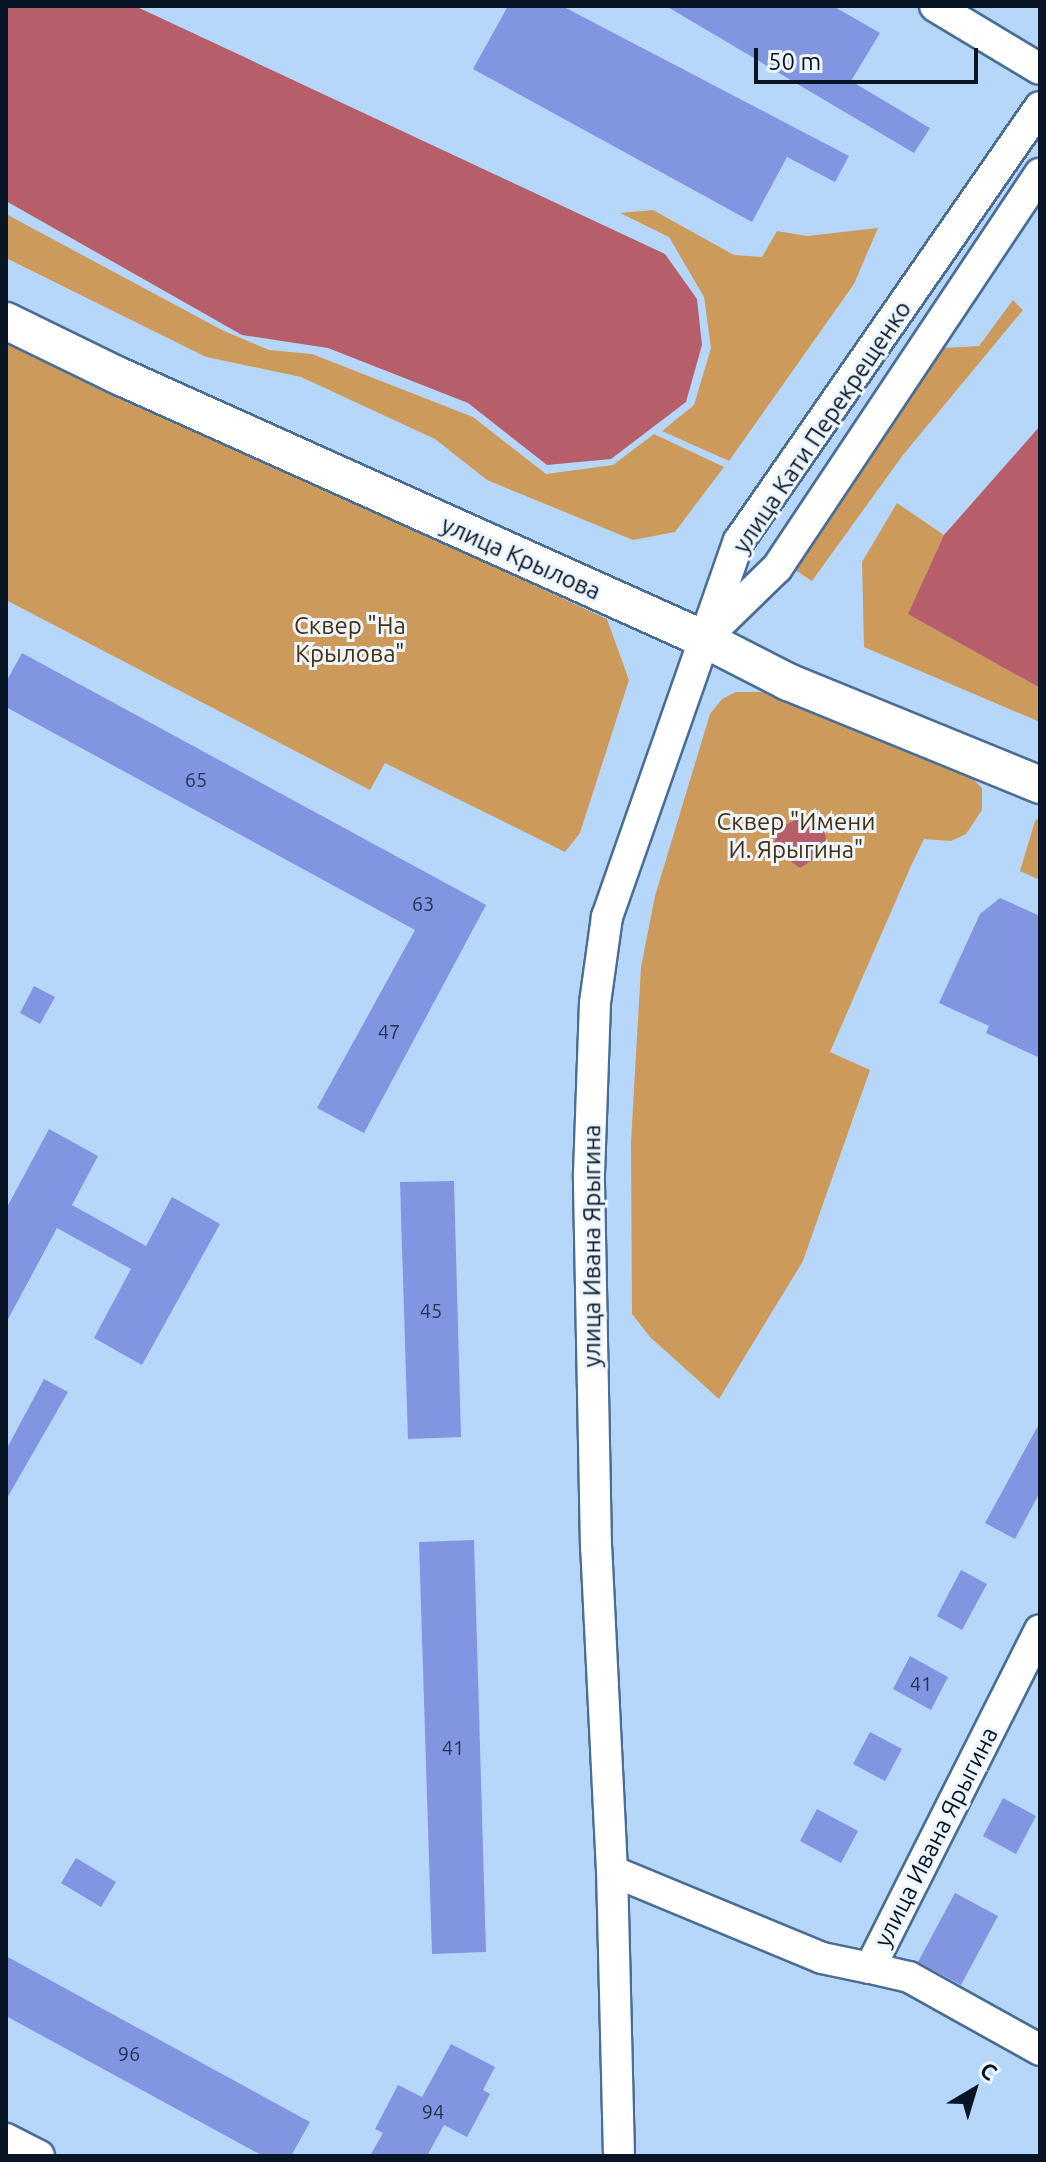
<!DOCTYPE html>
<html>
<head>
<meta charset="utf-8">
<style>
	body { margin:0 }
	#map { position:relative; width:1046px; height:2162px; overflow:hidden; background:#b7d7fa; font-family:Ubuntu,sans-serif }
	div>[style] { position:absolute }
	.green>* { inset:0; background:#cc9b5b }
	.water>* { inset:0; background:#b75e6b }
	.building>* { inset:0; background:#8195e1 }
	.roads { filter:drop-shadow(2px 0 #4a6d95) drop-shadow(-2px 0 #4a6d95) drop-shadow(0 2px #4a6d95) drop-shadow(0 -2px #4a6d95) }
	.minor>* { height:30px; margin:-15px; padding:0 15px; transform-origin:15px; border-radius:15px; background:#fff }
	.major>* { height:36px; margin:-18px; padding:0 18px; transform-origin:18px; border-radius:18px; background:#fff }
	span { translate:-50% -50%; white-space:nowrap; text-align:center; line-height:1.15; -webkit-text-stroke:6px #edf5fe; paint-order:stroke }
	.number-label { font-size:20px; color:#263554 }
	.number-label span { -webkit-text-stroke-width:0 }
	.street-label { font-size:24px; color:#071525 }
	.park-label { font-size:24px; color:#48300f }
	.frame { position:absolute; inset:0; border:8px solid #071525; pointer-events:none }
	.north { position:absolute; left:934px; top:2050px; width:80px; height:80px; -webkit-text-stroke:6px #edf5fe; paint-order:stroke; rotate:38deg; font-size:22px; font-weight:700; line-height:32px; text-align:center; color:#071525 }
	.north::after { content:''; display:block; margin:auto; width:28px; height:36px; background:#071525; clip-path:polygon(50% 0,100% 100%,50% 72%,0 100%) }
	.scale { position:absolute; left:754px; top:48px; width:224px; height:36px; box-sizing:border-box; border:4px solid #071525; border-top:0; padding-left:10px; font-size:24px; line-height:28px; white-space:nowrap; color:#071525; -webkit-text-stroke:6px #edf5fe; paint-order:stroke }
</style>
</head>
<body>
<div id="map">
	<div class="green">
		<i style="clip-path:polygon(653px 210px,734px 255px,762px 257px,777px 231px,807px 236px,878px 228px,854px 284px,729px 461px,662px 431px,694px 405px,711px 348px,704px 297px,669px 237px,620px 213px)"></i>
		<i style="clip-path:polygon(6px 214px,222px 330px,269px 350px,312px 354px,473px 417px,546px 474px,613px 465px,654px 434px,724px 467px,675px 532px,633px 540px,487px 480px,435px 439px,301px 377px,206px 357px,6px 258px)"></i>
		<i style="clip-path:polygon(1013px 300px,1023px 310px,903px 455px,812px 581px,792px 568px,943px 348px,979px 346px)"></i>
		<i style="clip-path:polygon(6px 342px,607px 619px,629px 680px,580px 833px,565px 852px,385px 763px,370px 790px,6px 600px)"></i>
		<i style="clip-path:polygon(897px 503px,944px 535px,909px 614px,1040px 688px,1040px 722px,864px 647px,862px 562px)"></i>
		<i style="clip-path:polygon(736px 692px,763px 692px,971px 777px,982px 788px,982px 810px,966px 834px,951px 841px,924px 839px,911px 866px,830px 1052px,870px 1070px,803px 1261px,719px 1399px,650px 1337px,632px 1314px,631px 1142px,641px 967px,655px 896px,710px 714px,722px 699px)"></i>
		<i style="clip-path:polygon(1040px 817px,1040px 880px,1020px 871px,1035px 821px)"></i>
	</div>
	<div class="water">
		<i style="clip-path:polygon(6px 6px,135px 6px,665px 254px,697px 299px,702px 345px,686px 402px,611px 459px,547px 465px,468px 403px,328px 348px,242px 335px,6px 201px)"></i>
		<i style="clip-path:polygon(1040px 426px,1040px 688px,908px 614px,944px 535px)"></i>
		<i style="clip-path:polygon(801px 817px,823px 821px,828px 850px,800px 868px,772px 848px,780px 828px)"></i>
	</div>
	<div class="building">
		<i style="clip-path:polygon(508px 6px,562px 6px,849px 156px,835px 182px,787px 157px,752px 222px,473px 69px)"></i>
		<i style="clip-path:polygon(666px 6px,833px 6px,880px 33px,851px 81px,930px 128px,914px 153px)"></i>
		<i style="clip-path:polygon(22px 653px,486px 905px,364px 1133px,317px 1108px,415px 930px,6px 707px,6px 682px)"></i>
		<i style="clip-path:polygon(1000px 898px,1040px 916px,1040px 1058px,986px 1033px,989px 1026px,939px 1003px,980px 914px)"></i>
		<i style="clip-path:polygon(34px 986px,55px 997px,40px 1024px,20px 1013px)"></i>
		<i style="clip-path:polygon(49px 1129px,98px 1156px,72px 1205px,146px 1246px,172px 1197px,220px 1224px,142px 1365px,94px 1338px,131px 1269px,57px 1228px,6px 1323px,6px 1209px)"></i>
		<i style="clip-path:polygon(454px 1181px,461px 1437px,408px 1439px,400px 1182px)"></i>
		<i style="clip-path:polygon(44px 1379px,68px 1392px,6px 1500px,6px 1450px)"></i>
		<i style="clip-path:polygon(1040px 1422px,1040px 1492px,1015px 1539px,985px 1523px)"></i>
		<i style="clip-path:polygon(474px 1540px,486px 1952px,432px 1954px,419px 1542px)"></i>
		<i style="clip-path:polygon(961px 1570px,987px 1584px,962px 1630px,937px 1616px)"></i>
		<i style="clip-path:polygon(910px 1656px,948px 1677px,931px 1710px,893px 1689px)"></i>
		<i style="clip-path:polygon(870px 1732px,902px 1749px,885px 1781px,853px 1764px)"></i>
		<i style="clip-path:polygon(1003px 1798px,1036px 1816px,1016px 1854px,983px 1836px)"></i>
		<i style="clip-path:polygon(817px 1809px,858px 1831px,841px 1863px,800px 1841px)"></i>
		<i style="clip-path:polygon(76px 1858px,116px 1882px,101px 1907px,61px 1883px)"></i>
		<i style="clip-path:polygon(955px 1893px,998px 1916px,961px 1985px,918px 1962px)"></i>
		<i style="clip-path:polygon(6px 1956px,310px 2122px,291px 2156px,263px 2156px,6px 2016px)"></i>
		<i style="clip-path:polygon(451px 2044px,495px 2067px,483px 2090px,490px 2094px,467px 2137px,444px 2125px,427px 2156px,370px 2156px,383px 2133px,375px 2129px,398px 2085px,422px 2097px)"></i>
	</div>
	<div class="roads">
		<div class="minor">
			<i style="left:935px;top:6px;width:122px;rotate:31deg"></i>
			<i style="left:708px;top:635px;width:96px;rotate:-44.2deg"></i>
			<i style="left:777px;top:568px;width:474px;rotate:-56.3deg"></i>
			<i style="left:612px;top:1871px;width:227px;rotate:22.5deg"></i>
			<i style="left:822px;top:1958px;width:49px;rotate:11.8deg"></i>
			<i style="left:870px;top:1968px;width:378px;rotate:-63.3deg"></i>
			<i style="left:870px;top:1968px;width:40px;rotate:13deg"></i>
			<i style="left:909px;top:1977px;width:150px;rotate:29.1deg"></i>
			<i style="left:6px;top:2139px;width:37px;rotate:27deg"></i>
			<i style="left:619px;top:2156px;width:285px;rotate:-91.4deg"></i>
			<i style="left:612px;top:1871px;width:323px;rotate:-92.8deg"></i>
			<i style="left:596px;top:1548px;width:374px;rotate:-91.1deg"></i>
			<i style="left:589px;top:1174px;width:171px;rotate:-88deg"></i>
			<i style="left:595px;top:1003px;width:87px;rotate:-82.1deg"></i>
			<i style="left:607px;top:917px;width:398px;rotate:-70.7deg"></i>
			<i style="left:739px;top:541px;width:528px;rotate:-55.26deg"></i>
		</div>
		<div class="major">
			<i style="left:6px;top:321px;width:126px;rotate:26deg"></i>
			<i style="left:119px;top:376px;width:641px;rotate:24.21deg"></i>
			<i style="left:704px;top:639px;width:94px;rotate:27.1deg"></i>
			<i style="left:788px;top:682px;width:272px;rotate:22.2deg"></i>
		</div>
	</div>
	<div class="number-label">
		<span style="left:196px;top:779px">65</span>
		<span style="left:423px;top:903px">63</span>
		<span style="left:389px;top:1031px">47</span>
		<span style="left:431px;top:1310px">45</span>
		<span style="left:921px;top:1683px">41</span>
		<span style="left:453px;top:1747px">41</span>
		<span style="left:129px;top:2053px">96</span>
		<span style="left:433px;top:2111px">94</span>
	</div>
	<div class="street-label">
		<span style="left:822px;top:427px;rotate:-56deg">улица Кати Перекрещенко</span>
		<span style="left:521px;top:558px;rotate:24deg">улица Крылова</span>
		<span style="left:592px;top:1246px;rotate:-90deg">улица Ивана Ярыгина</span>
		<span style="left:936px;top:1837px;rotate:-63deg">улица Ивана Ярыгина</span>
	</div>
	<div class="park-label">
		<span style="left:350px;top:640px">Сквер "На<br>Крылова"</span>
		<span style="left:796px;top:836px">Сквер "Имени<br>И. Ярыгина"</span>
	</div>
	<div class="frame"></div>
	<div class="north">С</div>
	<div class="scale">50 m</div>
</div>
</body>
</html>
